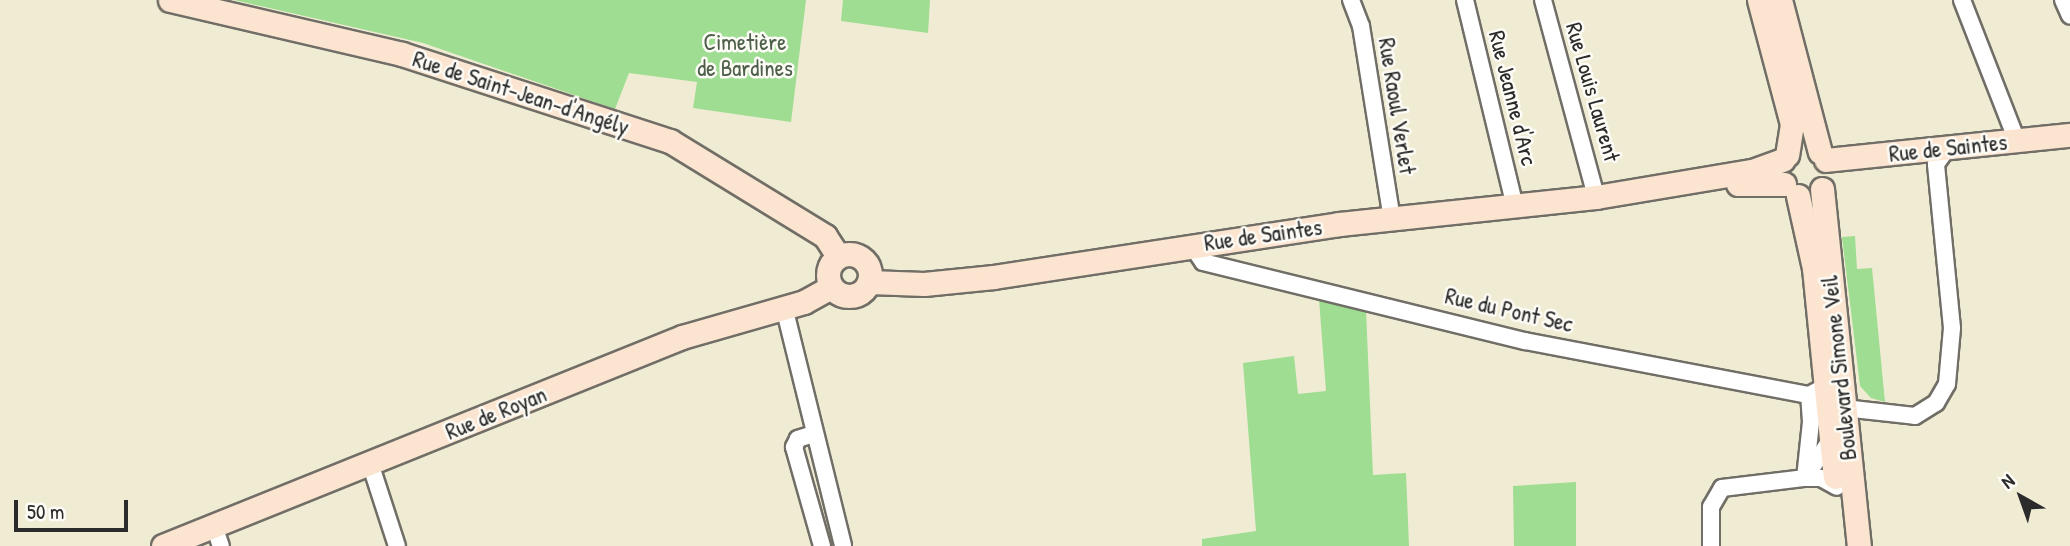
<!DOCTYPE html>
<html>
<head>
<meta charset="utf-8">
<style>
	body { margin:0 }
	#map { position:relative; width:2070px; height:546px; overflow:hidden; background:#f0ebd3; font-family:"Patrick Hand",sans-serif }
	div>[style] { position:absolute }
	.green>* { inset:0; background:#9edd92 }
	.roads { filter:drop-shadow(2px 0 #706e66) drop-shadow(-2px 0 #706e66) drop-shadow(0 2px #706e66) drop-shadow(0 -2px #706e66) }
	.street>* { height:16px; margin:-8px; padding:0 8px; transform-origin:8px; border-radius:8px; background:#fff }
	.secondary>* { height:23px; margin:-11.5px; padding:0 11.5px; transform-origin:11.5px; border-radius:11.5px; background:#fce5d0 }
	.secondary>.ring { margin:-11.5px; padding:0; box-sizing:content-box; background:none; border:23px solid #fce5d0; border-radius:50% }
	span { translate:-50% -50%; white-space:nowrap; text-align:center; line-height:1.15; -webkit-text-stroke:5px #fdfcf7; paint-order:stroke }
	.park-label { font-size:23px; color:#4e604a }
	.street-label { font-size:23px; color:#2b2b2b }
	.north { position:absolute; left:1986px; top:462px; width:70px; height:70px; -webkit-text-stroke:5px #fdfcf7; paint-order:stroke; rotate:320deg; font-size:19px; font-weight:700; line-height:28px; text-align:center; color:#2b2b2b }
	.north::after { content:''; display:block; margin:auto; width:24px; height:32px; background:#2b2b2b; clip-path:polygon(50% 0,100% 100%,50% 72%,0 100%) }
	.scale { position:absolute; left:14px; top:500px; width:114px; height:32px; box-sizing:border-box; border:4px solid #2b2b2b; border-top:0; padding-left:9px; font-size:21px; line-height:24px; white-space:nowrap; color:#2b2b2b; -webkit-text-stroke:5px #fdfcf7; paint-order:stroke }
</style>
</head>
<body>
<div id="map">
	<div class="green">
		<i style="clip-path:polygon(234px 0,806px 0,791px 122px,693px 108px,697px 82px,629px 73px,615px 109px,423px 43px)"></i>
		<i style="clip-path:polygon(843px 0,930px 0,928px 33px,841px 21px)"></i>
		<i style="clip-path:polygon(1855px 236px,1857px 269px,1872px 268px,1885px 402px,1871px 398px,1860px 386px,1842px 237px)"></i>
		<i style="clip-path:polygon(1319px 299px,1366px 310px,1373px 475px,1406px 473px,1409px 546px,1202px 546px,1202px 539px,1256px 531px,1243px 363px,1294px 356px,1298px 394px,1326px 391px)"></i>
		<i style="clip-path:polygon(1576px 482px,1576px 546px,1514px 546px,1513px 486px)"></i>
	</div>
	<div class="roads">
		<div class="street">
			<i style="left:1351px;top:0;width:28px;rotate:69deg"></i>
			<i style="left:1361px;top:26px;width:196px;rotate:80.9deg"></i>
			<i style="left:1465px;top:0;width:212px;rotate:76.4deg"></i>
			<i style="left:1543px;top:0;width:204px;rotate:74.9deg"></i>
			<i style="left:1962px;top:0;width:151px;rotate:68.7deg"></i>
			<i style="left:2063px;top:0;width:17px;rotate:66deg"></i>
			<i style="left:1192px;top:246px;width:19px;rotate:55deg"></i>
			<i style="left:1203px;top:262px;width:332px;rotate:13.8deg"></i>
			<i style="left:1525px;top:341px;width:289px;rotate:10.8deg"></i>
			<i style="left:1809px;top:395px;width:17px;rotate:-28deg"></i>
			<i style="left:784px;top:307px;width:246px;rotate:76.1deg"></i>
			<i style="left:1844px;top:408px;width:71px;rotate:6.4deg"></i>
			<i style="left:1915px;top:416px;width:25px;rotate:-32deg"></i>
			<i style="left:1936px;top:403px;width:22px;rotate:-60deg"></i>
			<i style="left:1947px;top:384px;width:56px;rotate:-84.9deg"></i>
			<i style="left:1952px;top:328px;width:165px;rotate:-95.6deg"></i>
			<i style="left:1936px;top:164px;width:19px;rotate:-54deg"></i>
			<i style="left:814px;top:434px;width:17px;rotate:163deg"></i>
			<i style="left:798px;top:439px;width:9px;rotate:117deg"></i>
			<i style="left:794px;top:447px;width:103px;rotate:74.2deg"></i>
			<i style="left:1831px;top:439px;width:47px;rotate:123.7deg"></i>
			<i style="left:1805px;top:478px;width:16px"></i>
			<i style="left:1821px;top:478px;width:18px;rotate:29deg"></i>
			<i style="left:370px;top:463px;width:87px;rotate:72deg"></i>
			<i style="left:214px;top:526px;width:21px;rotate:71deg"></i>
			<i style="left:1711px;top:546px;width:39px;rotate:-90deg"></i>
			<i style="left:1711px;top:507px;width:22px;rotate:-60deg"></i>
			<i style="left:1722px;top:488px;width:84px;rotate:-6.9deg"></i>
			<i style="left:1805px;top:478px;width:56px;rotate:-83.9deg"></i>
			<i style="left:1811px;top:422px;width:27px;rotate:-94deg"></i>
		</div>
		<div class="secondary">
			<i style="left:170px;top:0;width:238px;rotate:13.1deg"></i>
			<i style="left:402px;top:54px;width:282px;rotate:18deg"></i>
			<i style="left:670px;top:141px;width:182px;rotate:31.5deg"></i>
			<i style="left:825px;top:236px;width:24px;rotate:57deg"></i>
			<i style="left:1759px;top:0;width:128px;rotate:75.1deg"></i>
			<i style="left:1792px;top:124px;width:31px;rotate:99deg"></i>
			<i style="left:1780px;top:0;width:157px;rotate:75.3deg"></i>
			<i style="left:1826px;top:160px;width:245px;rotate:-5.9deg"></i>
			<i style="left:1738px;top:184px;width:46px"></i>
			<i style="left:1822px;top:189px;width:359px;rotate:84.1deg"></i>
			<i style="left:1798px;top:196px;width:74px;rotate:77.5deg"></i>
			<i style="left:1814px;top:268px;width:210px;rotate:84.3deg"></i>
			<i class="ring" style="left:828px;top:254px;width:19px;height:19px"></i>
			<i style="left:869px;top:282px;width:55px;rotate:2.1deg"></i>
			<i style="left:924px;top:284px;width:70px;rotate:-5.7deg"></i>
			<i style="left:994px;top:277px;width:349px;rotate:-8.7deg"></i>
			<i style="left:1339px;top:224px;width:258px;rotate:-6deg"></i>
			<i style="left:1596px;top:197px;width:158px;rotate:-9.5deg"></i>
			<i style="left:1752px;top:171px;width:33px;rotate:-20deg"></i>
			<i style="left:163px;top:546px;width:560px;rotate:-21.93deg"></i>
			<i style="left:682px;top:337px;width:127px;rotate:-16deg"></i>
			<i style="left:804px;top:302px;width:31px;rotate:-29deg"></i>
		</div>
	</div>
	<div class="park-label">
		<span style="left:745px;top:55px">Cimetière<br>de Bardines</span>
	</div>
	<div class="street-label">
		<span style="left:1593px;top:92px;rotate:74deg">Rue Louis Laurent</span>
		<span style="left:521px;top:93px;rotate:18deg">Rue de Saint-Jean-d'Angély</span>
		<span style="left:1513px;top:98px;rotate:76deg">Rue Jeanne d'Arc</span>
		<span style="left:1397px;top:106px;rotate:81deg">Rue Raoul Verlet</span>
		<span style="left:1948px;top:148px;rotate:-6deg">Rue de Saintes</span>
		<span style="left:1263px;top:235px;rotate:-8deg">Rue de Saintes</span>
		<span style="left:1509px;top:310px;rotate:13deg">Rue du Pont Sec</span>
		<span style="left:1839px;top:368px;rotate:-96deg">Boulevard Simone Veil</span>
		<span style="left:496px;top:413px;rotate:-22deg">Rue de Royan</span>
	</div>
	<div class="north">N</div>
	<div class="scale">50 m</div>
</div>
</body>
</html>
